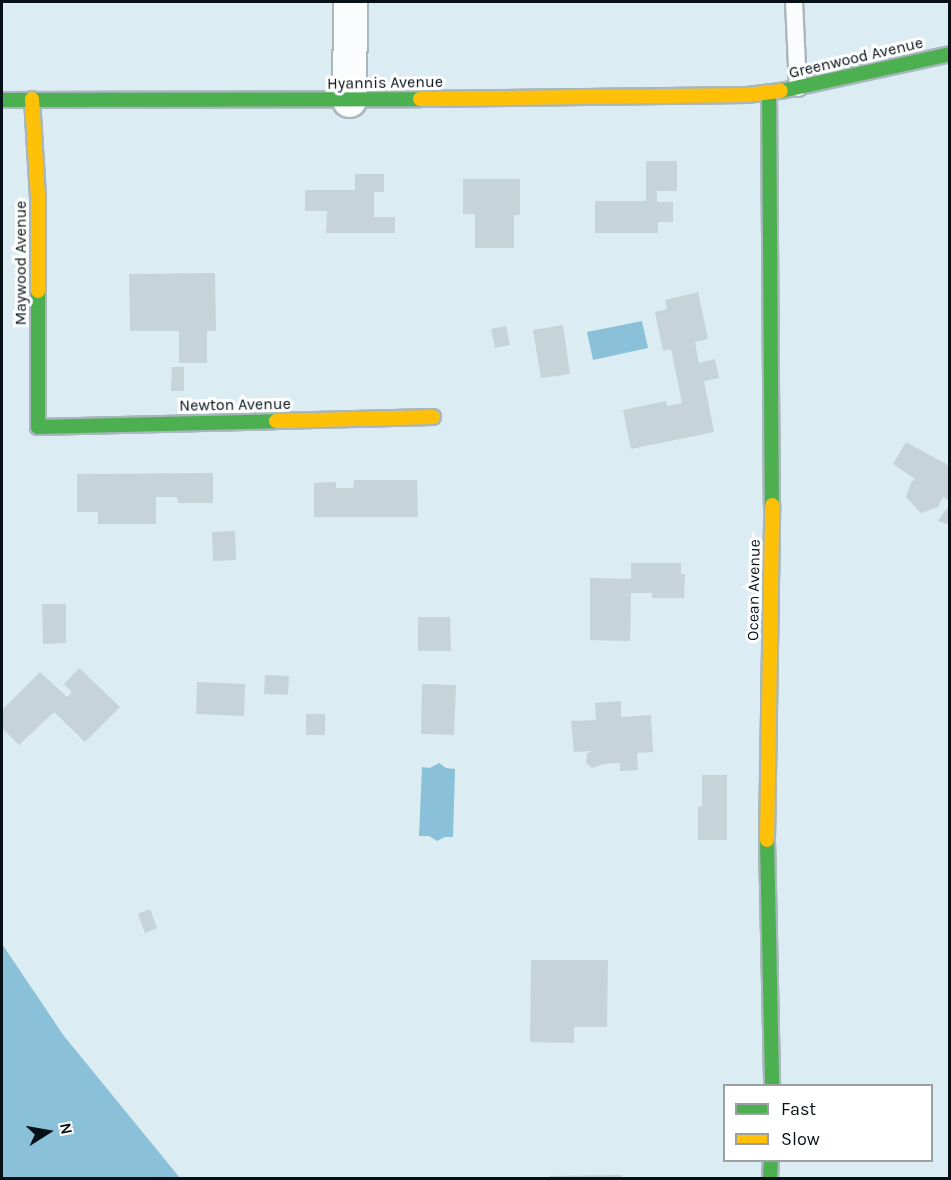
<!DOCTYPE html>
<html>
<head>
<meta charset="utf-8">
<style>
	body { margin:0 }
	#map { position:relative; width:951px; height:1180px; overflow:hidden; background:#dcecf3; font-family:Karla,sans-serif }
	div>[style] { position:absolute }
	.water>* { inset:0; background:#8ac1d8 }
	.building>* { inset:0; background:#c6d4da }
	.roads { filter:drop-shadow(2px 0 #a8b6bd) drop-shadow(-2px 0 #a8b6bd) drop-shadow(0 2px #a8b6bd) drop-shadow(0 -2px #a8b6bd) }
	.lane>* { height:16px; margin:-8px; padding:0 8px; transform-origin:8px; border-radius:8px; background:#fafcfd }
	.street>* { height:33px; margin:-16.5px; padding:0 16.5px; transform-origin:16.5px; border-radius:16.5px; background:#fafcfd }
	.fast>* { height:14px; margin:-7px; padding:0 7px; transform-origin:7px; border-radius:7px; background:#4caf50 }
	.slow>* { height:14px; margin:-7px; padding:0 7px; transform-origin:7px; border-radius:7px; background:#ffc107 }
	span { translate:-50% -50%; white-space:nowrap; text-align:center; line-height:1.15; -webkit-text-stroke:6px #fff; paint-order:stroke }
	.street-label { font-size:16px; color:#051117 }
	.frame { position:absolute; inset:0; border:3px solid #051117; pointer-events:none }
	.legend { position:absolute; left:723px; top:1084px; width:210px; height:78px; box-sizing:border-box; background:#fff; border:2px solid #9ba0a2; margin:0; padding:8px 10px; list-style:none; font-size:18px; color:#051117 }
	.legend li { display:flex; align-items:center; gap:12px; height:30px }
	.legend b { width:30px; border:2px solid #9ba0a2 }
	.north { position:absolute; left:18px; top:1102px; width:60px; height:60px; -webkit-text-stroke:4px #fff; paint-order:stroke; rotate:79deg; font-size:16px; font-weight:700; line-height:24px; text-align:center; color:#051117 }
	.north::after { content:''; display:block; margin:auto; width:21px; height:27px; background:#051117; clip-path:polygon(50% 0,100% 100%,50% 72%,0 100%) }
</style>
</head>
<body>
<div id="map">
	<div class="water">
		<i style="clip-path:polygon(642px 321px,648px 348px,593px 360px,587px 332px)"></i>
		<i style="clip-path:polygon(439px 763px,446px 768px,455px 769px,453px 837px,445px 837px,437px 841px,429px 836px,419px 836px,422px 767px,430px 768px)"></i>
		<i style="clip-path:polygon(2px 944px,64px 1036px,180px 1178px,2px 1178px)"></i>
	</div>
	<div class="building">
		<i style="clip-path:polygon(646px 161px,677px 161px,677px 191px,657px 191px,657px 202px,673px 202px,673px 222px,658px 222px,658px 233px,595px 233px,595px 201px,646px 201px)"></i>
		<i style="clip-path:polygon(355px 174px,384px 174px,384px 192px,374px 192px,374px 217px,395px 217px,395px 233px,326px 233px,327px 211px,305px 211px,305px 190px,355px 190px)"></i>
		<i style="clip-path:polygon(463px 179px,520px 179px,520px 215px,514px 215px,514px 248px,475px 248px,475px 214px,463px 214px)"></i>
		<i style="clip-path:polygon(215px 273px,216px 331px,207px 331px,207px 363px,179px 363px,179px 331px,130px 331px,129px 274px)"></i>
		<i style="clip-path:polygon(698px 292px,708px 339px,695px 342px,699px 363px,715px 359px,719px 378px,704px 381px,714px 432px,631px 449px,623px 410px,666px 401px,667px 406px,682px 403px,671px 349px,663px 351px,655px 312px,667px 309px,665px 300px)"></i>
		<i style="clip-path:polygon(563px 325px,570px 374px,541px 378px,533px 330px)"></i>
		<i style="clip-path:polygon(506px 326px,510px 345px,495px 348px,491px 329px)"></i>
		<i style="clip-path:polygon(172px 367px,184px 367px,184px 391px,171px 391px)"></i>
		<i style="clip-path:polygon(906px 442px,950px 466px,950px 501px,943px 497px,938px 507px,921px 513px,906px 497px,911px 482px,915px 479px,893px 464px)"></i>
		<i style="clip-path:polygon(213px 473px,213px 503px,178px 503px,177px 497px,156px 497px,156px 524px,98px 524px,98px 512px,77px 512px,77px 474px)"></i>
		<i style="clip-path:polygon(354px 480px,417px 480px,418px 517px,314px 517px,314px 483px,336px 482px,336px 488px,353px 488px)"></i>
		<i style="clip-path:polygon(950px 504px,950px 525px,938px 521px)"></i>
		<i style="clip-path:polygon(235px 531px,236px 560px,213px 561px,212px 532px)"></i>
		<i style="clip-path:polygon(631px 563px,681px 563px,681px 574px,685px 574px,684px 598px,652px 598px,652px 593px,631px 593px,630px 641px,590px 640px,590px 578px,631px 579px)"></i>
		<i style="clip-path:polygon(42px 604px,66px 604px,66px 643px,43px 644px)"></i>
		<i style="clip-path:polygon(418px 617px,450px 617px,451px 651px,418px 651px)"></i>
		<i style="clip-path:polygon(79px 668px,120px 707px,85px 742px,54px 712px,19px 745px,2px 728px,2px 710px,40px 672px,67px 697px,72px 692px,64px 684px)"></i>
		<i style="clip-path:polygon(265px 675px,289px 676px,288px 695px,264px 694px)"></i>
		<i style="clip-path:polygon(197px 682px,245px 684px,244px 716px,196px 714px)"></i>
		<i style="clip-path:polygon(422px 684px,456px 685px,454px 735px,421px 734px)"></i>
		<i style="clip-path:polygon(621px 701px,621px 717px,651px 715px,653px 752px,637px 753px,638px 770px,620px 771px,620px 763px,603px 764px,592px 768px,586px 763px,587px 754px,591px 751px,574px 752px,571px 721px,596px 720px,595px 703px)"></i>
		<i style="clip-path:polygon(306px 714px,325px 714px,325px 735px,306px 735px)"></i>
		<i style="clip-path:polygon(702px 775px,727px 775px,727px 840px,698px 840px,698px 807px,702px 806px)"></i>
		<i style="clip-path:polygon(150px 909px,157px 928px,145px 933px,138px 914px)"></i>
		<i style="clip-path:polygon(531px 960px,608px 960px,607px 1027px,574px 1027px,574px 1043px,530px 1042px)"></i>
		<i style="clip-path:polygon(622px 1175px,622px 1178px,549px 1178px,549px 1176px)"></i>
	</div>
	<div class="roads">
		<div class="lane">
			<i style="left:794px;top:2px;width:86px;rotate:87.3deg"></i>
		</div>
		<div class="street">
			<i style="left:349px;top:100px;width:98px;rotate:-89.4deg"></i>
		</div>
		<div class="fast">
			<i style="left:781px;top:91px;width:173px;rotate:-12.3deg"></i>
			<i style="left:769px;top:94px;width:411px;rotate:89.6deg"></i>
			<i style="left:2px;top:100px;width:418px;rotate:-0.1deg"></i>
			<i style="left:38px;top:291px;width:136px;rotate:90deg"></i>
			<i style="left:38px;top:427px;width:238px;rotate:-1.4deg"></i>
			<i style="left:767px;top:840px;width:246px;rotate:88.8deg"></i>
			<i style="left:770px;top:1178px;width:18px;rotate:-87deg"></i>
		</div>
		<div class="slow">
			<i style="left:32px;top:99px;width:97px;rotate:86.5deg"></i>
			<i style="left:38px;top:196px;width:95px;rotate:90deg"></i>
			<i style="left:420px;top:99px;width:327px;rotate:-0.7deg"></i>
			<i style="left:747px;top:95px;width:34px;rotate:-7deg"></i>
			<i style="left:276px;top:421px;width:157px;rotate:-1.5deg"></i>
			<i style="left:767px;top:840px;width:335px;rotate:-89.1deg"></i>
		</div>
	</div>
	<div class="street-label">
		<span style="left:856px;top:58px;rotate:-13deg">Greenwood Avenue</span>
		<span style="left:385px;top:83px;rotate:-1deg">Hyannis Avenue</span>
		<span style="left:21px;top:263px;rotate:-90deg">Maywood Avenue</span>
		<span style="left:235px;top:405px;rotate:-1deg">Newton Avenue</span>
		<span style="left:754px;top:590px;rotate:-89deg">Ocean Avenue</span>
	</div>
	<div class="frame"></div>
	<ul class="legend">
	<li><b style="height:8px;background:#4caf50"></b>Fast</li>
	<li><b style="height:8px;background:#ffc107"></b>Slow</li>
	</ul>
	<div class="north">N</div>
</div>
</body>
</html>
